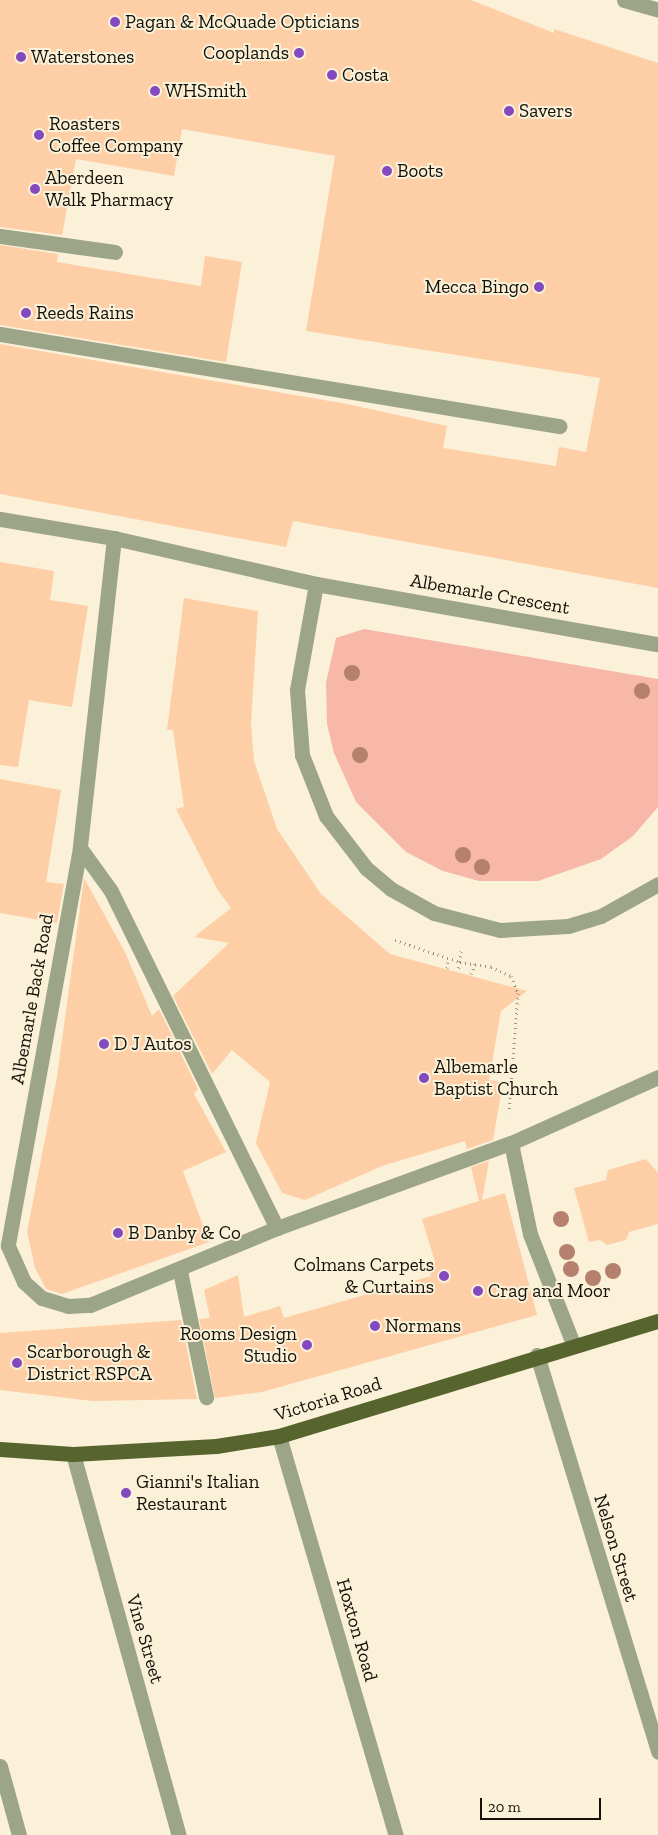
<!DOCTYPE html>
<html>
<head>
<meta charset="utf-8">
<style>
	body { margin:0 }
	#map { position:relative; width:658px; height:1835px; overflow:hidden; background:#faf1d8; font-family:"Zilla Slab",serif }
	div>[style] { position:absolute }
	.green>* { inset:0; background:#f7b7a9 }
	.building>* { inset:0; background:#fecea6 }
	.path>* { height:3px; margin-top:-1.5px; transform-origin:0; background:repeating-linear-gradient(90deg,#999280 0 1px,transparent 0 5px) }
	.minor>* { height:15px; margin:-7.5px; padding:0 7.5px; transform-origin:7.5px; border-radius:7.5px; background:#9ca587 }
	.major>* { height:15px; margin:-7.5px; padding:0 7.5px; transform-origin:7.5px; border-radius:7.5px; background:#57642d }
	.trees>* { width:16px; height:16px; margin:-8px; border-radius:50%; background:#b5806d }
	.dots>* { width:14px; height:14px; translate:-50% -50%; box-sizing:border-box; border:2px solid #faf1d8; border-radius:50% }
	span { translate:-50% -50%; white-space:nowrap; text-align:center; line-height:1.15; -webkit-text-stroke:4px #faf1d8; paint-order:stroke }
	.poi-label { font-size:19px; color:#141108 }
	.left { translate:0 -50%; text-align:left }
	.right { translate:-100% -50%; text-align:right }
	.street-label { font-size:19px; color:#141108 }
	.scale { position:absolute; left:480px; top:1798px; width:121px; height:22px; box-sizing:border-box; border:2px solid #141108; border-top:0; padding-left:6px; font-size:15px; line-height:18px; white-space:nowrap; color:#141108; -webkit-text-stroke:4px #faf1d8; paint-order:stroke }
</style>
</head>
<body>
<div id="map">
	<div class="green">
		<i style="clip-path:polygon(364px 629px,658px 679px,658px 807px,633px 836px,601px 859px,538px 881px,479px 881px,443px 871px,406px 852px,356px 802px,334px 753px,327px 724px,326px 683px,336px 638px)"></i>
	</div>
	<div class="building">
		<i style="clip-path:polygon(0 0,471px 0,554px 33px,554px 29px,658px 63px,658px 588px,293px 521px,286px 547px,0 494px,0 344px,347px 404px,447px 426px,443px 448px,556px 466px,559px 447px,586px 452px,600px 378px,306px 331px,335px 156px,182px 129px,174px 176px,76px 159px,62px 235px,0 227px)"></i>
		<i style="clip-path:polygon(0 245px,58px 254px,57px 262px,201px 286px,205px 256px,242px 262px,226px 362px,0 325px)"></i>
		<i style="clip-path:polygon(0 562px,54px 571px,50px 600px,88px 606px,72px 707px,29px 700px,18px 767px,0 765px)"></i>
		<i style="clip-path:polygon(184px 598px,258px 611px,251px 724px,254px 761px,277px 829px,321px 894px,390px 954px,527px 991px,501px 1011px,489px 1080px,503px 1082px,493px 1140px,467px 1149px,465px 1141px,382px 1166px,305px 1200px,282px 1193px,256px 1143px,270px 1082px,232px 1050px,212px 1074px,173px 996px,229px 943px,194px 937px,231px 908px,217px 889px,176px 809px,184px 807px,173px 730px,167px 730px)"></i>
		<i style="clip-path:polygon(0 779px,61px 790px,46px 882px,64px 884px,57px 923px,0 913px)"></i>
		<i style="clip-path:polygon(84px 878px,125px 952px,152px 1016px,159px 1009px,198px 1089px,194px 1094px,226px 1152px,183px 1171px,209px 1242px,62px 1294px,46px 1289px,35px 1268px,27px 1232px,57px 1077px)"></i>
		<i style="clip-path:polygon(646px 1159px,658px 1173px,658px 1224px,629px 1232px,626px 1240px,607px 1245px,600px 1240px,589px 1242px,574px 1188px,606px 1180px,608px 1170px)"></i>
		<i style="clip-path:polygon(489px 1161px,482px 1200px,505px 1193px,537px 1315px,262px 1392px,215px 1398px,199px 1319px,210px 1318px,204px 1290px,238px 1275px,244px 1317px,280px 1306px,284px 1318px,431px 1276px,428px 1264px,435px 1262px,422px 1219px,479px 1201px,471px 1167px)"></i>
		<i style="clip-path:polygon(181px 1320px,197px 1399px,93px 1401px,0 1390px,0 1333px)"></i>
	</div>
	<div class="path">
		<i style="left:395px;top:940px;width:69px;rotate:18.7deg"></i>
		<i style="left:460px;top:962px;width:8px;rotate:104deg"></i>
		<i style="left:461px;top:951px;width:11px;rotate:95deg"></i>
		<i style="left:460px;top:962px;width:31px;rotate:9deg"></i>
		<i style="left:491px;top:967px;width:22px;rotate:24deg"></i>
		<i style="left:511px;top:976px;width:18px;rotate:68deg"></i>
		<i style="left:518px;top:993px;width:120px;rotate:94.3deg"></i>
		<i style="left:447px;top:968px;width:8px;rotate:-83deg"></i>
		<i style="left:471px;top:974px;width:11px;rotate:-68deg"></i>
	</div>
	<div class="minor">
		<i style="left:624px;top:0;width:35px;rotate:16deg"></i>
		<i style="left:0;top:236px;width:116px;rotate:7.9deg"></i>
		<i style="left:0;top:334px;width:567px;rotate:9.35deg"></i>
		<i style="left:0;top:519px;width:116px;rotate:9.5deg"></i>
		<i style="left:114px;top:538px;width:207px;rotate:12.8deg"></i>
		<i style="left:316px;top:584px;width:347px;rotate:10deg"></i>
		<i style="left:114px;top:538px;width:312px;rotate:96.3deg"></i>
		<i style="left:80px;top:848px;width:404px;rotate:100.3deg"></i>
		<i style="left:8px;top:1246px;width:39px;rotate:66deg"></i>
		<i style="left:24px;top:1282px;width:24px;rotate:42deg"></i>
		<i style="left:42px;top:1298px;width:27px;rotate:17deg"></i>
		<i style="left:68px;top:1306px;width:22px;rotate:-3deg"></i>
		<i style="left:90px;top:1305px;width:202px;rotate:-22.4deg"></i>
		<i style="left:277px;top:1228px;width:249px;rotate:-20deg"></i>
		<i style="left:511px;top:1143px;width:161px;rotate:-24.2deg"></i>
		<i style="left:316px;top:584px;width:108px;rotate:100.2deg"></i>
		<i style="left:297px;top:690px;width:65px;rotate:85.6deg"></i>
		<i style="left:302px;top:755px;width:66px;rotate:68.5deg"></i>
		<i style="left:326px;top:816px;width:66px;rotate:52.4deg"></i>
		<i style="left:366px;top:868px;width:33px;rotate:40deg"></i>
		<i style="left:391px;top:889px;width:49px;rotate:29.2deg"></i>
		<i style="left:434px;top:913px;width:68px;rotate:14.4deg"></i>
		<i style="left:500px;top:930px;width:68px;rotate:-3.4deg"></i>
		<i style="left:568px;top:926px;width:34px;rotate:-17deg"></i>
		<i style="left:601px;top:916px;width:65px;rotate:-29.3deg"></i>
		<i style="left:80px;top:848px;width:53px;rotate:54.2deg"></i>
		<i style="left:111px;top:891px;width:376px;rotate:63.8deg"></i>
		<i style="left:511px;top:1143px;width:93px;rotate:78.2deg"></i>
		<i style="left:530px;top:1234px;width:118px;rotate:68.6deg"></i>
		<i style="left:180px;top:1271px;width:129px;rotate:78.3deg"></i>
		<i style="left:537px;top:1355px;width:415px;rotate:73deg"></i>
		<i style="left:279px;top:1436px;width:416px;rotate:73.7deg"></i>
		<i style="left:73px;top:1454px;width:395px;rotate:74.5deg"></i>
		<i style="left:0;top:1766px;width:72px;rotate:74.6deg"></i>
	</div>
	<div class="major">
		<i style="left:0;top:1449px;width:73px;rotate:3.9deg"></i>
		<i style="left:73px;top:1454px;width:143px;rotate:-3.2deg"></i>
		<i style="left:216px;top:1446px;width:64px;rotate:-9deg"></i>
		<i style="left:279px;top:1436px;width:396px;rotate:-16.9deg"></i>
	</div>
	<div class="trees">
		<i style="left:352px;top:673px"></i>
		<i style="left:642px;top:691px"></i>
		<i style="left:360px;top:755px"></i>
		<i style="left:463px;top:855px"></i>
		<i style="left:482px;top:867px"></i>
		<i style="left:561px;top:1219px"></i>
		<i style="left:567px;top:1252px"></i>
		<i style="left:571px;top:1269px"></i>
		<i style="left:613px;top:1271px"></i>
		<i style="left:593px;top:1278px"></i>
	</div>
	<div class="dots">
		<i style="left:115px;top:22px;background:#8349bf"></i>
		<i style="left:299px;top:53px;background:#8349bf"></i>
		<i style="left:21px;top:57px;background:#8349bf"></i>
		<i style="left:332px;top:75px;background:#8349bf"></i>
		<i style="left:155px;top:91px;background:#8349bf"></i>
		<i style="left:509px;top:111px;background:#8349bf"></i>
		<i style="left:39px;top:135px;background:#8349bf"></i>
		<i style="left:387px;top:171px;background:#8349bf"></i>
		<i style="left:35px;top:189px;background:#8349bf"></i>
		<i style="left:539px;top:287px;background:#8349bf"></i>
		<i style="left:26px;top:313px;background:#8349bf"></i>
		<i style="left:104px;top:1044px;background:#8349bf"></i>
		<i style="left:424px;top:1078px;background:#8349bf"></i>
		<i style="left:118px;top:1233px;background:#8349bf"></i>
		<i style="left:444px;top:1276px;background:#8349bf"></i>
		<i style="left:478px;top:1291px;background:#8349bf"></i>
		<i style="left:375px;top:1326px;background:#8349bf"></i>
		<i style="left:307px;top:1345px;background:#8349bf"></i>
		<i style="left:17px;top:1363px;background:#8349bf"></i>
		<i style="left:126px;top:1493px;background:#8349bf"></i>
	</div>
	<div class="poi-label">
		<span class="left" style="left:125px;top:22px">Pagan &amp; McQuade Opticians</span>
		<span class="right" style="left:289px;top:53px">Cooplands</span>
		<span class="left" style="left:31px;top:57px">Waterstones</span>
		<span class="left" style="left:342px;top:75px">Costa</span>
		<span class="left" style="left:165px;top:91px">WHSmith</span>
		<span class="left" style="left:519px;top:111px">Savers</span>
		<span class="left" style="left:49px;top:135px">Roasters<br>Coffee Company</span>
		<span class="left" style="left:397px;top:171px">Boots</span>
		<span class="left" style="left:45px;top:189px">Aberdeen<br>Walk Pharmacy</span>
		<span class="right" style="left:529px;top:287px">Mecca Bingo</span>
		<span class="left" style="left:36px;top:313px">Reeds Rains</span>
		<span class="left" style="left:114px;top:1044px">D J Autos</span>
		<span class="left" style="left:434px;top:1078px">Albemarle<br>Baptist Church</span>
		<span class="left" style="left:128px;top:1233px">B Danby &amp; Co</span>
		<span class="right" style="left:434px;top:1276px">Colmans Carpets<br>&amp; Curtains</span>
		<span class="left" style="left:488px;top:1291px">Crag and Moor</span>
		<span class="left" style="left:385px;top:1326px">Normans</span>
		<span class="right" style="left:297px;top:1345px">Rooms Design<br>Studio</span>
		<span class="left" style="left:27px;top:1363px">Scarborough &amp;<br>District RSPCA</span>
		<span class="left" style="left:136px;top:1493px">Gianni's Italian<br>Restaurant</span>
	</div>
	<div class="street-label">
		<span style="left:490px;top:594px;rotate:10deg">Albemarle Crescent</span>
		<span style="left:32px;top:999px;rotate:-80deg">Albemarle Back Road</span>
		<span style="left:328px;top:1399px;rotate:-17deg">Victoria Road</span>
		<span style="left:616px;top:1548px;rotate:73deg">Nelson Street</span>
		<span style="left:357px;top:1630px;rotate:74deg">Hoxton Road</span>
		<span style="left:145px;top:1639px;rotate:74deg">Vine Street</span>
	</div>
	<div class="scale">20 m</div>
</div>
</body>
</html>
